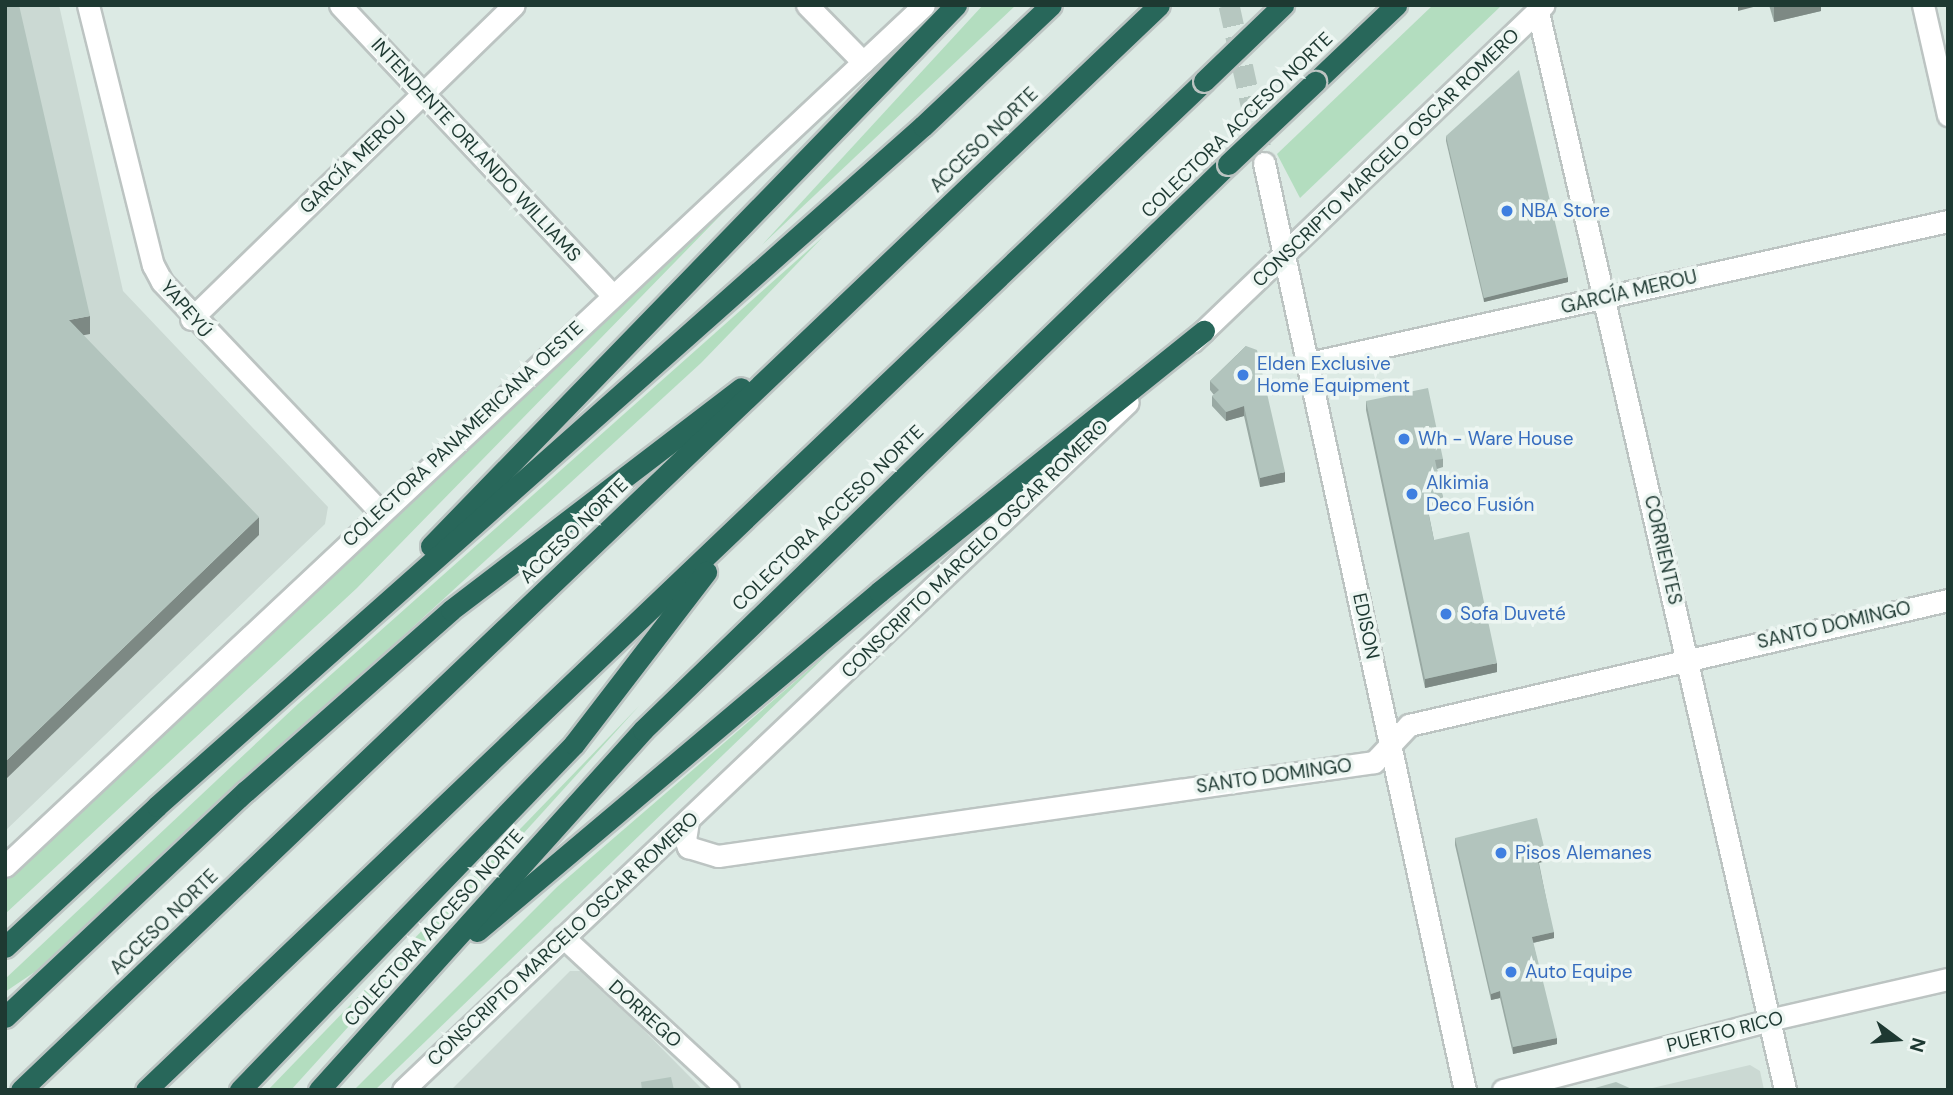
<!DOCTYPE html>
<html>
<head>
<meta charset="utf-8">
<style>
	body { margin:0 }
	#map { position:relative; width:1953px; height:1095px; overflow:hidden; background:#dceae4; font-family:"DM Sans",sans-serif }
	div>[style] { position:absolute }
	.built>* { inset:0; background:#cbd9d3 }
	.green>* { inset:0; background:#b3ddbf }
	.tertiary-tunnel>* { height:21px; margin-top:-10.5px; transform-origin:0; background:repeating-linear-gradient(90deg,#b6c7c0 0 21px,transparent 0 31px) }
	.roads { filter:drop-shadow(2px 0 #bcc4c2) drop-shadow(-2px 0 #bcc4c2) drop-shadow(0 2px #bcc4c2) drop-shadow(0 -2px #bcc4c2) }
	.minor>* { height:21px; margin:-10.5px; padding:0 10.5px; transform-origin:10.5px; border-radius:10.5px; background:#fff }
	.tertiary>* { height:21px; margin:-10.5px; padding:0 10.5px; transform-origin:10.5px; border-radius:10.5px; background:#fff }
	.motorway>* { height:21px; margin:-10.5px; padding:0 10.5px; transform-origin:10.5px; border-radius:10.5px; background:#28675a }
	.bridges { filter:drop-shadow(2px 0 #bcc4c2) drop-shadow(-2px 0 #bcc4c2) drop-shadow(0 2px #bcc4c2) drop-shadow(0 -2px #bcc4c2) }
	.motorway-bridge>* { height:21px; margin:-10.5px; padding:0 10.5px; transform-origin:10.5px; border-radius:10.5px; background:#28675a }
	.wall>* { inset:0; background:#99a9a3 }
	.shaded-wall>* { inset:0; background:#7d8984 }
	.building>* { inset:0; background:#b2c4bd }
	.dots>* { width:19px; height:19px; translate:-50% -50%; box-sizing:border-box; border:4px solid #edf6f2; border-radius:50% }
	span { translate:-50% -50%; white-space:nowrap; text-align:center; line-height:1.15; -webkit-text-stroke:7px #edf6f2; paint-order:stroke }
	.street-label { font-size:19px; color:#1e3932 }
	.shop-label { font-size:19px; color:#366cbe }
	.left { translate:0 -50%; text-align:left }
	.frame { position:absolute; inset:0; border:7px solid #1e3932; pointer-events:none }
	.north { position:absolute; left:1862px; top:1004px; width:70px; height:70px; -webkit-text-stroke:5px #edf6f2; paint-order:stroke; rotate:106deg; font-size:19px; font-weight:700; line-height:28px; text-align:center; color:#1e3932 }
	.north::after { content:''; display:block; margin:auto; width:24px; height:32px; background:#1e3932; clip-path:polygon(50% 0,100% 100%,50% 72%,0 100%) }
</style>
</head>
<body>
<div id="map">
	<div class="built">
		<i style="clip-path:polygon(5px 5px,59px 5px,123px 291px,328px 507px,325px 524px,5px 831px)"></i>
		<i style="clip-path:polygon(570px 971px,585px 971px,703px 1090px,451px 1090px)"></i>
		<i style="clip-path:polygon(1750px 1065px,1760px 1071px,1764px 1090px,1644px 1090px)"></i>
	</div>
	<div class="green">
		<i style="clip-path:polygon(983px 5px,1016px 5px,762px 245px)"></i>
		<i style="clip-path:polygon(1433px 5px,1502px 5px,1300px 198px,1277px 154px)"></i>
		<i style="clip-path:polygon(836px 97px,357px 588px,5px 914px,5px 876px,286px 620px)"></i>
		<i style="clip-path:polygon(823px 237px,701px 363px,42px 967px,5px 992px,5px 979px,298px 704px)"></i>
		<i style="clip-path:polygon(834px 648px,375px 1090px,354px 1090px,557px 887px)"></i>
		<i style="clip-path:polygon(639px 706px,291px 1090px,268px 1090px)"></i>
	</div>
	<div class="tertiary-tunnel">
		<i style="left:1229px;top:5px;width:162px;rotate:77.5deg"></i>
	</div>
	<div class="roads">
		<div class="minor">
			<i style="left:88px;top:5px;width:268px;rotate:76deg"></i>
			<i style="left:153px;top:265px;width:19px;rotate:62deg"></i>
			<i style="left:162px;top:282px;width:317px;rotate:46.5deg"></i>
			<i style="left:340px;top:5px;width:398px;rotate:46.8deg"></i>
			<i style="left:807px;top:5px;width:80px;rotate:45.5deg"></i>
			<i style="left:1923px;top:5px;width:113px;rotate:77.2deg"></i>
			<i style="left:1538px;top:12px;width:1106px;rotate:77.09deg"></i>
			<i style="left:191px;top:319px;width:450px;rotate:-44.2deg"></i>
			<i style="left:1309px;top:363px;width:655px;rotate:-12.53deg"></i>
			<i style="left:688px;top:821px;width:18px;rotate:99deg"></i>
			<i style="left:685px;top:839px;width:9px;rotate:69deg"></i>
			<i style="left:688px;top:847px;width:31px;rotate:17deg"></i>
			<i style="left:718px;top:856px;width:663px;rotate:-8.15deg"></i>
			<i style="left:1374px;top:762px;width:51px;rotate:-46.6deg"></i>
			<i style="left:1409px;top:725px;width:553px;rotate:-13.06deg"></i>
			<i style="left:563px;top:937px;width:225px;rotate:42.8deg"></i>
			<i style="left:1503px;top:1090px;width:275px;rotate:-14.7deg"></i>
			<i style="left:1769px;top:1020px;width:184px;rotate:-12.9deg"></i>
		</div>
		<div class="tertiary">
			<i style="left:1264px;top:163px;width:949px;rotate:77.77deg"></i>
			<i style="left:1192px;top:342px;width:487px;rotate:-43.8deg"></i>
			<i style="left:5px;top:866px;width:1259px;rotate:-43.13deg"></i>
			<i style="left:403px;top:1090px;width:999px;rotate:-43.5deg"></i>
		</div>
		<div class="motorway">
			<i style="left:1315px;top:82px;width:112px;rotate:-43.5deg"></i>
			<i style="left:431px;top:546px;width:754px;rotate:-45.86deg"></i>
			<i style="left:477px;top:931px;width:526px;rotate:-40.14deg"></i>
			<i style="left:879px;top:592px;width:417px;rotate:-38.8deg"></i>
			<i style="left:5px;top:947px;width:207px;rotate:-42.8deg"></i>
			<i style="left:157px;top:806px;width:1024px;rotate:-41.6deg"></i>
			<i style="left:923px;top:126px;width:176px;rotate:-43.4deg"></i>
			<i style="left:5px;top:1017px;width:330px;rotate:-43.2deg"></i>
			<i style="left:246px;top:791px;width:273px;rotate:-41.4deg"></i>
			<i style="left:451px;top:610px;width:365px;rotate:-37.4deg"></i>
			<i style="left:21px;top:1090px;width:1572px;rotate:-43.63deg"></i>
			<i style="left:146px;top:1090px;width:1462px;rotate:-43.64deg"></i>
			<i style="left:240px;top:1090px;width:481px;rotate:-46deg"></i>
			<i style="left:574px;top:744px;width:217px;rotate:-52.5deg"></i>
			<i style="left:319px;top:1090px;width:484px;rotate:-48deg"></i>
			<i style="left:643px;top:730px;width:814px;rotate:-44.05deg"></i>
		</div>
	</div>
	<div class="bridges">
		<div class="motorway-bridge">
			<i style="left:1204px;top:81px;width:110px;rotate:-43.9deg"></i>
			<i style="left:1228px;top:164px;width:120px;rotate:-43.3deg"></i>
		</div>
	</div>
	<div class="wall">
		<i style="clip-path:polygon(1769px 5px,1821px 5px,1821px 11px,1774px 22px)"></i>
		<i style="clip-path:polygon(1446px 136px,1568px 282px,1484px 302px,1446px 141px)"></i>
		<i style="clip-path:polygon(1246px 346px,1285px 482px,1260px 487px,1244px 416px,1226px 421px,1212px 406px,1212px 396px,1214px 395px,1210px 390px,1210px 381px)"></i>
		<i style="clip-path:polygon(1366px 401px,1443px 459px,1443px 467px,1437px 469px,1443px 498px,1443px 507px,1428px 510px,1434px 540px,1497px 672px,1425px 688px,1366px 410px)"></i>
		<i style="clip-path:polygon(1455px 838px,1546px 861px,1539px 863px,1554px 938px,1533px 943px,1557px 1044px,1513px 1054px,1500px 998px,1491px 1000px,1455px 845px)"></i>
	</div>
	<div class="shaded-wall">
		<i style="clip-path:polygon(1738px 5px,1761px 5px,1738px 11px)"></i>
		<i style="clip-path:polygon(1774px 5px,1821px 5px,1821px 11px,1774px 22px)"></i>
		<i style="clip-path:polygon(1568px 277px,1568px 282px,1484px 302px,1484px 298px)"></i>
		<i style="clip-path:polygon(90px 316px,90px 334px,69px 338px,69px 320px)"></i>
		<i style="clip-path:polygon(1244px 406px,1244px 416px,1226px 421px,1226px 412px)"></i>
		<i style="clip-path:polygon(1285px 472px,1285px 482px,1260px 487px,1260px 478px)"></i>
		<i style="clip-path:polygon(259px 517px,259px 535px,5px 780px,5px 762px)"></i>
		<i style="clip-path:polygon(1497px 663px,1497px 672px,1425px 688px,1425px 679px)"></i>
		<i style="clip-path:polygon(1546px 855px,1546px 861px,1537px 863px,1537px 857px)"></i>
		<i style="clip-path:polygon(1554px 932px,1554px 938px,1532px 943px,1532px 937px)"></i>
		<i style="clip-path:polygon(1500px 991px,1500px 998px,1491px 1000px,1491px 994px)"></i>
		<i style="clip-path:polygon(1557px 1038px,1557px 1044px,1513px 1054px,1513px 1047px)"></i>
	</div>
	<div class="building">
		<i style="clip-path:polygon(5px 5px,19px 5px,90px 316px,69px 320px,259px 517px,5px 762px)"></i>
		<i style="clip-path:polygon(1519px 70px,1568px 277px,1484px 298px,1446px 136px)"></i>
		<i style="clip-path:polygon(1246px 346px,1257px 350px,1285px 472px,1260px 478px,1244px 406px,1226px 412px,1212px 396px,1219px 390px,1210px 381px)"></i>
		<i style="clip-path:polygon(1428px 388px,1443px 459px,1435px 460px,1443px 498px,1426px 502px,1434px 540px,1469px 532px,1497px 663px,1425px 679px,1366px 401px)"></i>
		<i style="clip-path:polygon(1537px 818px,1546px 855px,1537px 857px,1554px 932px,1532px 937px,1557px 1038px,1513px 1047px,1500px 991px,1491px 994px,1455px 838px)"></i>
		<i style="clip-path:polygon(671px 1077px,674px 1090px,642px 1090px,641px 1082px)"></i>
		<i style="clip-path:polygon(1616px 1082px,1634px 1090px,1588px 1090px)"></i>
	</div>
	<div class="dots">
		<i style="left:1507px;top:211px;background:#3f7fe0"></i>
		<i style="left:1243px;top:375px;background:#3f7fe0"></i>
		<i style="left:1404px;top:439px;background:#3f7fe0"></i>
		<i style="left:1412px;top:494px;background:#3f7fe0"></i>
		<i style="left:1446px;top:614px;background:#3f7fe0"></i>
		<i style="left:1501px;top:853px;background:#3f7fe0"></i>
		<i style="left:1511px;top:972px;background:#3f7fe0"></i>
	</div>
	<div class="street-label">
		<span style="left:1237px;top:125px;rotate:-44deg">COLECTORA ACCESO NORTE</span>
		<span style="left:984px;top:140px;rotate:-44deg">ACCESO NORTE</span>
		<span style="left:476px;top:150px;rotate:47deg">INTENDENTE ORLANDO WILLIAMS</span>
		<span style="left:1386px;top:158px;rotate:-44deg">CONSCRIPTO MARCELO OSCAR ROMERO</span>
		<span style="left:353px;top:162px;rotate:-44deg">GARCÍA MEROU</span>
		<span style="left:1629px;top:292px;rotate:-13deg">GARCÍA MEROU</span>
		<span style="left:186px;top:309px;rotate:50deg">YAPEYÚ</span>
		<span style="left:463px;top:434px;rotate:-43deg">COLECTORA PANAMERICANA OESTE</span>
		<span style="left:828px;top:518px;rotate:-44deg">COLECTORA ACCESO NORTE</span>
		<span style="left:574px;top:531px;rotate:-44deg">ACCESO NORTE</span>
		<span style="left:975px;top:549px;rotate:-44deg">CONSCRIPTO MARCELO OSCAR ROMERO</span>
		<span style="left:1663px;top:550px;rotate:77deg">CORRIENTES</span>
		<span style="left:1834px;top:625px;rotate:-13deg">SANTO DOMINGO</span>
		<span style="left:1366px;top:626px;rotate:78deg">EDISON</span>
		<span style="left:1274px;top:776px;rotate:-8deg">SANTO DOMINGO</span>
		<span style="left:164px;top:922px;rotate:-44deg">ACCESO NORTE</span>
		<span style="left:434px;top:928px;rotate:-48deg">COLECTORA ACCESO NORTE</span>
		<span style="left:563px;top:939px;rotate:-43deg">CONSCRIPTO MARCELO OSCAR ROMERO</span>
		<span style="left:645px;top:1014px;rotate:42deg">DORREGO</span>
		<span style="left:1725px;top:1032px;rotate:-14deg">PUERTO RICO</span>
	</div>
	<div class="shop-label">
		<span class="left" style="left:1521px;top:211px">NBA Store</span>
		<span class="left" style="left:1257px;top:375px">Elden Exclusive<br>Home Equipment</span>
		<span class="left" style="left:1418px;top:439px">Wh - Ware House</span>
		<span class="left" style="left:1426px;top:494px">Alkimia<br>Deco Fusión</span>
		<span class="left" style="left:1460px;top:614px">Sofa Duveté</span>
		<span class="left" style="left:1515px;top:853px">Pisos Alemanes</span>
		<span class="left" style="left:1525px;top:972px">Auto Equipe</span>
	</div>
	<div class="frame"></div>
	<div class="north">N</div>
</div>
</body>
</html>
